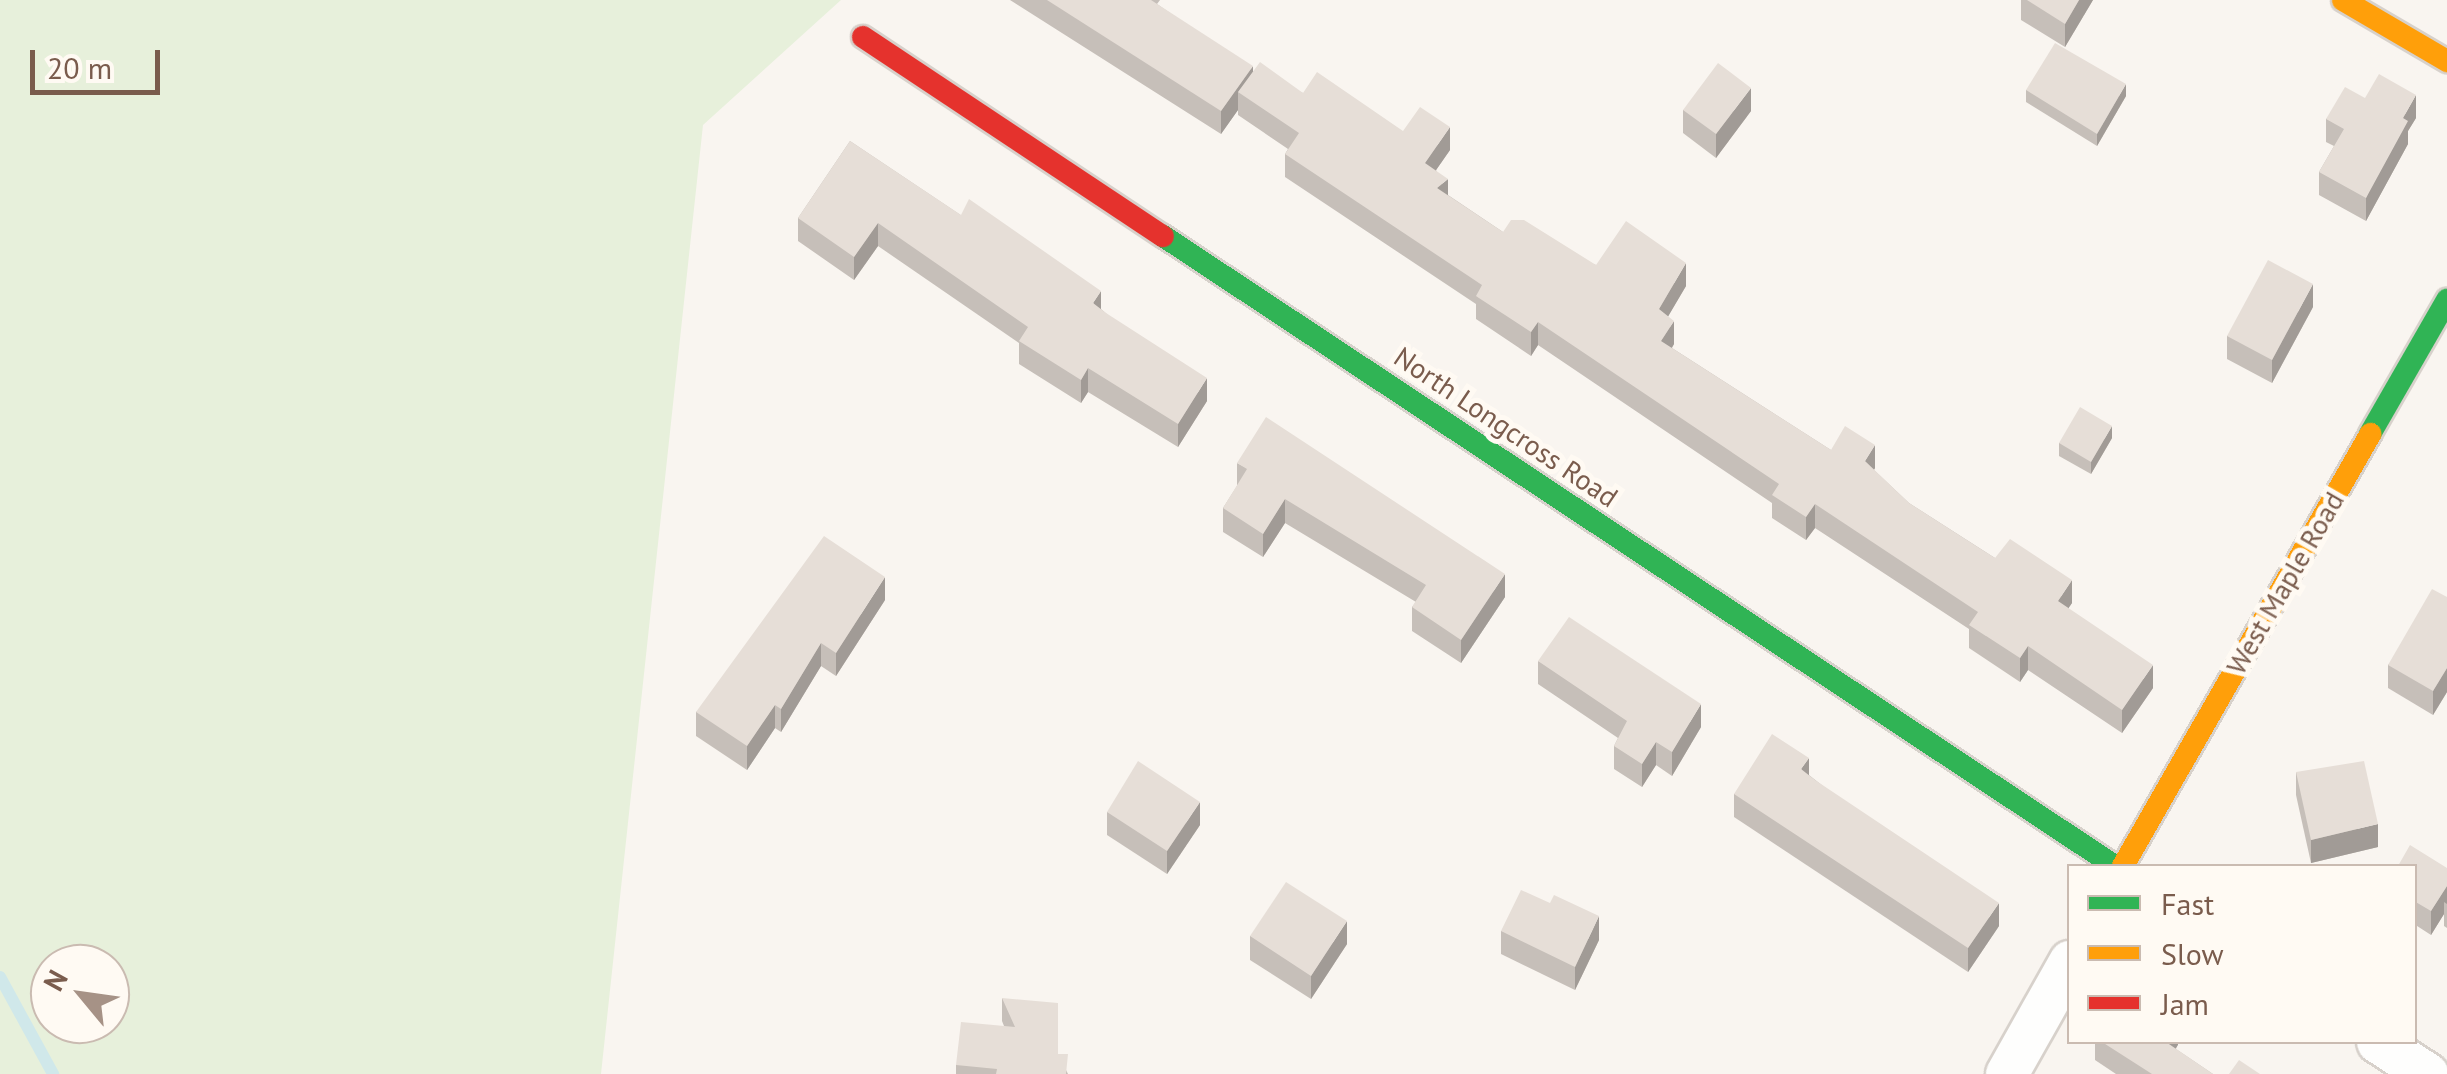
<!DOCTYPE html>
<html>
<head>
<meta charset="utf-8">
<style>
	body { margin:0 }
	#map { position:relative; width:2447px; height:1074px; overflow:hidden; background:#f9f5f0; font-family:"PT Sans",sans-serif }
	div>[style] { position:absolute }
	.green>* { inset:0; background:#e7f0db }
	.stream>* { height:12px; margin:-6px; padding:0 6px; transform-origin:6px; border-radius:6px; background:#d0e8ea }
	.roads { filter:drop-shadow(2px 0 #d7d1cb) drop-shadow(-2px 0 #d7d1cb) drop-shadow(0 2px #d7d1cb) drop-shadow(0 -2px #d7d1cb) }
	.street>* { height:42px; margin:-21px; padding:0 21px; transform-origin:21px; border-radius:21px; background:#fefefd }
	.fast>* { height:22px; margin:-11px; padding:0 11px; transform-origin:11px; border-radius:11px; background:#30b455 }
	.slow>* { height:22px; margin:-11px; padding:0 11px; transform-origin:11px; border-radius:11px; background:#ff9f0a }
	.jam>* { height:22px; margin:-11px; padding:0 11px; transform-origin:11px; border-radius:11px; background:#e5322d }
	.wall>* { inset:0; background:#c6bfb9 }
	.shaded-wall>* { inset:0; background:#a19b96 }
	.building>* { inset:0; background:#e6ded7 }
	span { translate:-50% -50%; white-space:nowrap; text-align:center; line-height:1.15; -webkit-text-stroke:10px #fffaf3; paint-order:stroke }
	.street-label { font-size:28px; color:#7a5c4d }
	.legend { position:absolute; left:2067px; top:864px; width:350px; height:180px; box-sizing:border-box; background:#fffaf3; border:2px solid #cabbb1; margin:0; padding:12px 18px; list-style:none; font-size:30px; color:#7a5c4d }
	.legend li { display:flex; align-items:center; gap:20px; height:50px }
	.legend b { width:50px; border:2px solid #cabbb1 }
	.north { position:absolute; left:30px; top:944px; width:100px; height:100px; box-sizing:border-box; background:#fffaf3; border:2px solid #cabbb1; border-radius:50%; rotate:299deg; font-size:28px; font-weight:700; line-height:40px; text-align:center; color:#7a5c4d }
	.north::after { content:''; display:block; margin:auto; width:35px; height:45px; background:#a69286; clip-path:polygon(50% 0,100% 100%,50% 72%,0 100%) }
	.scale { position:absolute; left:30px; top:50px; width:130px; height:45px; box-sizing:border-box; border:5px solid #7a5c4d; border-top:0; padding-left:12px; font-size:30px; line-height:35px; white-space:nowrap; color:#7a5c4d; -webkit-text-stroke:8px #fffaf3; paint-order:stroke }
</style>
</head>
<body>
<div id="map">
	<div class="green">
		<i style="clip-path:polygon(evenodd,0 0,841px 0,703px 125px,601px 1074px,0 1074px,0 0,50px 964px,110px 964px,110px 1024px,50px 1024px,50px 964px)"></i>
	</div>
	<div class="stream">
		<i style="left:0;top:977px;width:111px;rotate:61.3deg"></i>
	</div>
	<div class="roads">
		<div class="street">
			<i style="left:2378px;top:1042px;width:59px;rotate:33.1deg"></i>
			<i style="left:2007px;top:1074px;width:129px;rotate:-60.6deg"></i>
		</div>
		<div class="fast">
			<i style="left:1163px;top:236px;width:1142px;rotate:33.5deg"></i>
			<i style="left:2370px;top:434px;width:155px;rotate:-60.1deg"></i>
		</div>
		<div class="slow">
			<i style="left:2343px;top:0;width:121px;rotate:30.4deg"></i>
			<i style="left:2123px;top:866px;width:498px;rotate:-60.2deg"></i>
		</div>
		<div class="jam">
			<i style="left:863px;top:37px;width:360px;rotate:33.6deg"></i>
		</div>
	</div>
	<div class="wall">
		<i style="clip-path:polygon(1010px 0,1160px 0,1157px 4px,1253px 71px,1303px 93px,1450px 150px,1436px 170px,1448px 195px,1503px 232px,1596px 265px,1686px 286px,1668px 316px,1674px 344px,1672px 348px,1831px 450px,1875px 468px,1874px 470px,1909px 503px,1995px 558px,2072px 603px,2068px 608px,2153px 688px,2122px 733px,2028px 670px,2020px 682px,1969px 648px,1969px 629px,1815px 528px,1806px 540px,1772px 518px,1772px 503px,1538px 345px,1531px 356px,1476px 319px,1476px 304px,1285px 177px,1285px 154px,1288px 149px,1238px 115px,1238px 110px,1221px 134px)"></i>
		<i style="clip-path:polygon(2021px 0,2093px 0,2065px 47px,2021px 20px)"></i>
		<i style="clip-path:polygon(2026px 90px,2126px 96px,2097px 146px,2026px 102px)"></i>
		<i style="clip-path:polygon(2365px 98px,2416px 118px,2408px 131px,2408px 144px,2366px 221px,2319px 195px,2319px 172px,2334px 146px,2326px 142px,2326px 119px)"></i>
		<i style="clip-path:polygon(1683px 110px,1751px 111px,1716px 158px,1683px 133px)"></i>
		<i style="clip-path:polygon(850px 141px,1101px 309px,1207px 401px,1178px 447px,1088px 392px,1081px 403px,1019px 364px,1019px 343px,878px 246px,854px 280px,798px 241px,798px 218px)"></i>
		<i style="clip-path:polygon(2313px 307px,2272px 383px,2227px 359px,2227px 336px)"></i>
		<i style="clip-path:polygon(2112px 438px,2091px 474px,2059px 456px,2059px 443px)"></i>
		<i style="clip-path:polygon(1237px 463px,1505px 597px,1461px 663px,1412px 631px,1412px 607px,1416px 602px,1285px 523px,1263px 557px,1223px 532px,1223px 508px,1237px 486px)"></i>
		<i style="clip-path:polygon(2447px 597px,2447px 692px,2433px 715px,2388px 688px,2388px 665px)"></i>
		<i style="clip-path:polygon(885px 600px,836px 676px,821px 666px,781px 732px,775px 728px,747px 770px,696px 736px,696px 712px)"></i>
		<i style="clip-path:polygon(1538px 661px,1701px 727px,1672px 776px,1656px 765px,1642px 787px,1614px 769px,1614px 746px,1618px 738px,1538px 684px)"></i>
		<i style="clip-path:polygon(2296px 772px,2378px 847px,2311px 863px,2296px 795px)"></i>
		<i style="clip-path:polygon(1809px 775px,1999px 926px,1968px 972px,1734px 817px,1734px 794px)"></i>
		<i style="clip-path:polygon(1107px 812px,1200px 825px,1167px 874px,1107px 835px)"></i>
		<i style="clip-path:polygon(2414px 866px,2447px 868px,2447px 928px,2444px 926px,2444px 914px,2431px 935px,2414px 924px)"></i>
		<i style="clip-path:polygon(1501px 931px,1599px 940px,1575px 990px,1501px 954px)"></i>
		<i style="clip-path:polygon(1250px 936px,1347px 944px,1311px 999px,1250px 960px)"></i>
		<i style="clip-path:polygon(1002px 998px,1058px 1054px,1068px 1074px,956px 1074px,956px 1065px,1004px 1026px,1002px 1021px)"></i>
		<i style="clip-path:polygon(2095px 1042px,2178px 1042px,2176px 1049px,2213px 1074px,2116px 1074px,2095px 1060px)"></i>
	</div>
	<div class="shaded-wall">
		<i style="clip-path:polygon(2079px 0,2093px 0,2065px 47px,2065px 24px)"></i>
		<i style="clip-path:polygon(1253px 66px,1253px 89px,1238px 92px,1238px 110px,1221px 134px,1221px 111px)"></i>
		<i style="clip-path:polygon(2126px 84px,2126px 96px,2097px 146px,2097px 134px)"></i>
		<i style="clip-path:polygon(1751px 88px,1751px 111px,1716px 158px,1716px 134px)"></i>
		<i style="clip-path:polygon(2416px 95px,2416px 118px,2408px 131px,2408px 144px,2366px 221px,2366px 198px,2403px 118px)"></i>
		<i style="clip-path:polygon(1450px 127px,1450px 150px,1425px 186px,1425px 163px)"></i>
		<i style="clip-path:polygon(1448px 179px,1448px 202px,1437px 188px)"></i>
		<i style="clip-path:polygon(878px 223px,878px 246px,854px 280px,854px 257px)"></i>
		<i style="clip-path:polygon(1686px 263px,1686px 286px,1659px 332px,1659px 309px)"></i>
		<i style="clip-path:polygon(2313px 284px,2313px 307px,2272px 383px,2272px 360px)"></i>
		<i style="clip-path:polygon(1101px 291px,1101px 314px,1093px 303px)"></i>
		<i style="clip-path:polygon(1674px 321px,1674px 344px,1661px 365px,1661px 341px)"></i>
		<i style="clip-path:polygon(1538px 322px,1538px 345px,1531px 356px,1531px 332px)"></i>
		<i style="clip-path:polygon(1088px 368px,1088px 392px,1081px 403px,1081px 380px)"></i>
		<i style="clip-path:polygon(1207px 378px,1207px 401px,1178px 447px,1178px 424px)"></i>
		<i style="clip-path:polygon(2112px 426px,2112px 438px,2091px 474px,2091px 462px)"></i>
		<i style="clip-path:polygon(1875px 445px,1875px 468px,1865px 484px,1865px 461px)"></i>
		<i style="clip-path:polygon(1285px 499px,1285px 523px,1263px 557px,1263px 534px)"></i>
		<i style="clip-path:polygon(1815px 504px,1815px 528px,1806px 540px,1806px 517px)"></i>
		<i style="clip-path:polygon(1505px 574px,1505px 597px,1461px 663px,1461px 640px)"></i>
		<i style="clip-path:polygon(885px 577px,885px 600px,836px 676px,836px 653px)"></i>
		<i style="clip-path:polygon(2072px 580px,2072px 603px,2058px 624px,2058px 601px)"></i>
		<i style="clip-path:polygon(821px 643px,821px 666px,781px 732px,781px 709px)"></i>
		<i style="clip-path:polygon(2028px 646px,2028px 670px,2020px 682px,2020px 658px)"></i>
		<i style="clip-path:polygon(2153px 665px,2153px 688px,2122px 733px,2122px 710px)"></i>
		<i style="clip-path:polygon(2447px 668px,2447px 692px,2433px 715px,2433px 691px)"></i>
		<i style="clip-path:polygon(1701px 704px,1701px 727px,1672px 776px,1672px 752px)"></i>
		<i style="clip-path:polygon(775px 705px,775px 728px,747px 770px,747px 746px)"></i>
		<i style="clip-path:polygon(1656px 742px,1656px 765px,1642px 787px,1642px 764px)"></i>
		<i style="clip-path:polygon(1809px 758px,1809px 781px,1801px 769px)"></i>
		<i style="clip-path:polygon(1200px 802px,1200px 825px,1167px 874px,1167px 851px)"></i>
		<i style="clip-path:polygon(2378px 824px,2378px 847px,2311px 863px,2311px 840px)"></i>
		<i style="clip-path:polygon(2447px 886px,2447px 904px,2444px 902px,2444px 914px,2431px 935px,2431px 911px)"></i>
		<i style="clip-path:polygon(1999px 903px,1999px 926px,1968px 972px,1968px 948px)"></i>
		<i style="clip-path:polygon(1599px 916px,1599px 940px,1575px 990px,1575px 967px)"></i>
		<i style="clip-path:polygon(1347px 921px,1347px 944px,1311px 999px,1311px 976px)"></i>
		<i style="clip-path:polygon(2165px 1042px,2178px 1042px,2178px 1045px,2165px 1064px)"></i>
	</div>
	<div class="building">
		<i style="clip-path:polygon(1047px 0,1151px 0,1253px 66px,1221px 111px)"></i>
		<i style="clip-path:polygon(2027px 0,2079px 0,2065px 24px)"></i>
		<i style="clip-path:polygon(2055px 43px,2126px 84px,2097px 134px,2026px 90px)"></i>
		<i style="clip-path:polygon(1260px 62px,1303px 93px,1317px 72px,1403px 131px,1420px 107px,1450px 127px,1425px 163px,1448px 179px,1437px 188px,1503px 232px,1511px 220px,1524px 220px,1596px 265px,1626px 221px,1686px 263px,1659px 309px,1674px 321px,1661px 341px,1831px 450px,1845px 426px,1875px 445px,1865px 461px,1909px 503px,1995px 558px,2010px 539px,2072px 580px,2058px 601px,2153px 665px,2122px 710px,2028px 646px,2020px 658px,1969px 625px,1978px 612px,1815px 504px,1806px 517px,1772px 495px,1779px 484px,1538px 322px,1531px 332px,1476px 296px,1482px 285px,1285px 154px,1299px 133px,1238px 92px)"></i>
		<i style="clip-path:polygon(1718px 63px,1751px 88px,1716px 134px,1683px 110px)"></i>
		<i style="clip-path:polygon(2379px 74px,2416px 95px,2403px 118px,2408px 121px,2366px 198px,2319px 172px,2344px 129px,2326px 119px,2345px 87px,2365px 98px)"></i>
		<i style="clip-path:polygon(850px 141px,961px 215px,969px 199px,1101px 291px,1093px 303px,1106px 313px,1207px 378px,1178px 424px,1088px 368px,1081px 380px,1019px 341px,1028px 327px,878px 223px,854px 257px,798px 218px)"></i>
		<i style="clip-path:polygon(2268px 260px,2313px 284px,2272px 360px,2227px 336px)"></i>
		<i style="clip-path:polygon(2080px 407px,2112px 426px,2091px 462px,2059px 443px)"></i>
		<i style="clip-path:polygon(1266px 417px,1505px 574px,1461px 640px,1412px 607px,1426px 585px,1285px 499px,1263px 534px,1223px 508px,1247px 469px,1237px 463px)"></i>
		<i style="clip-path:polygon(824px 536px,885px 577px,836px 653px,821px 643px,781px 709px,775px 705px,747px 746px,696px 712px)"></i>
		<i style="clip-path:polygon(2432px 589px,2447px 597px,2447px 668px,2433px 691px,2388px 665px)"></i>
		<i style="clip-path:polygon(1569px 617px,1701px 704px,1672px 752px,1656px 742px,1642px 764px,1614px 746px,1627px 721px,1538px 661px)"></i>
		<i style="clip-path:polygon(1772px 734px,1809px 758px,1801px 769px,1815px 780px,1999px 903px,1968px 948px,1734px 794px)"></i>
		<i style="clip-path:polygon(1138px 761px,1200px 802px,1167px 851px,1107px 812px)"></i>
		<i style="clip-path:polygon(2364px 761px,2378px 824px,2311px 840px,2296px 772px)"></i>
		<i style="clip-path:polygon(2410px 845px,2447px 868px,2447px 886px,2431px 911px,2414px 901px,2414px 866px,2398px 866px)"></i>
		<i style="clip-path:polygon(1286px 882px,1347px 921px,1311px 976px,1250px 936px)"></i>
		<i style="clip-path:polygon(1521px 890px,1550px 903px,1554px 895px,1599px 916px,1575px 967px,1501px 931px)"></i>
		<i style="clip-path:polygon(1002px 998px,1058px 1003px,1058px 1054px,1068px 1054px,1066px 1074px,996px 1074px,997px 1069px,956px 1065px,961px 1022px,1015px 1027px)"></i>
		<i style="clip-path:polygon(2102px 1042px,2166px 1042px,2213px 1074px,2152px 1074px)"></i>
		<i style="clip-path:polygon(2239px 1060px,2260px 1074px,2229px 1074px)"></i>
	</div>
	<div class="street-label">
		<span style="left:1506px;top:427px;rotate:34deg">North Longcross Road</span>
		<span style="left:2285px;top:583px;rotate:-60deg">West Maple Road</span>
	</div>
	<ul class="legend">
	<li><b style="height:12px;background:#30b455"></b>Fast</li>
	<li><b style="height:12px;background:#ff9f0a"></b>Slow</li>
	<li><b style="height:12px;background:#e5322d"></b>Jam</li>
	</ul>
	<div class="north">N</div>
	<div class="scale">20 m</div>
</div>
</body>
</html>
